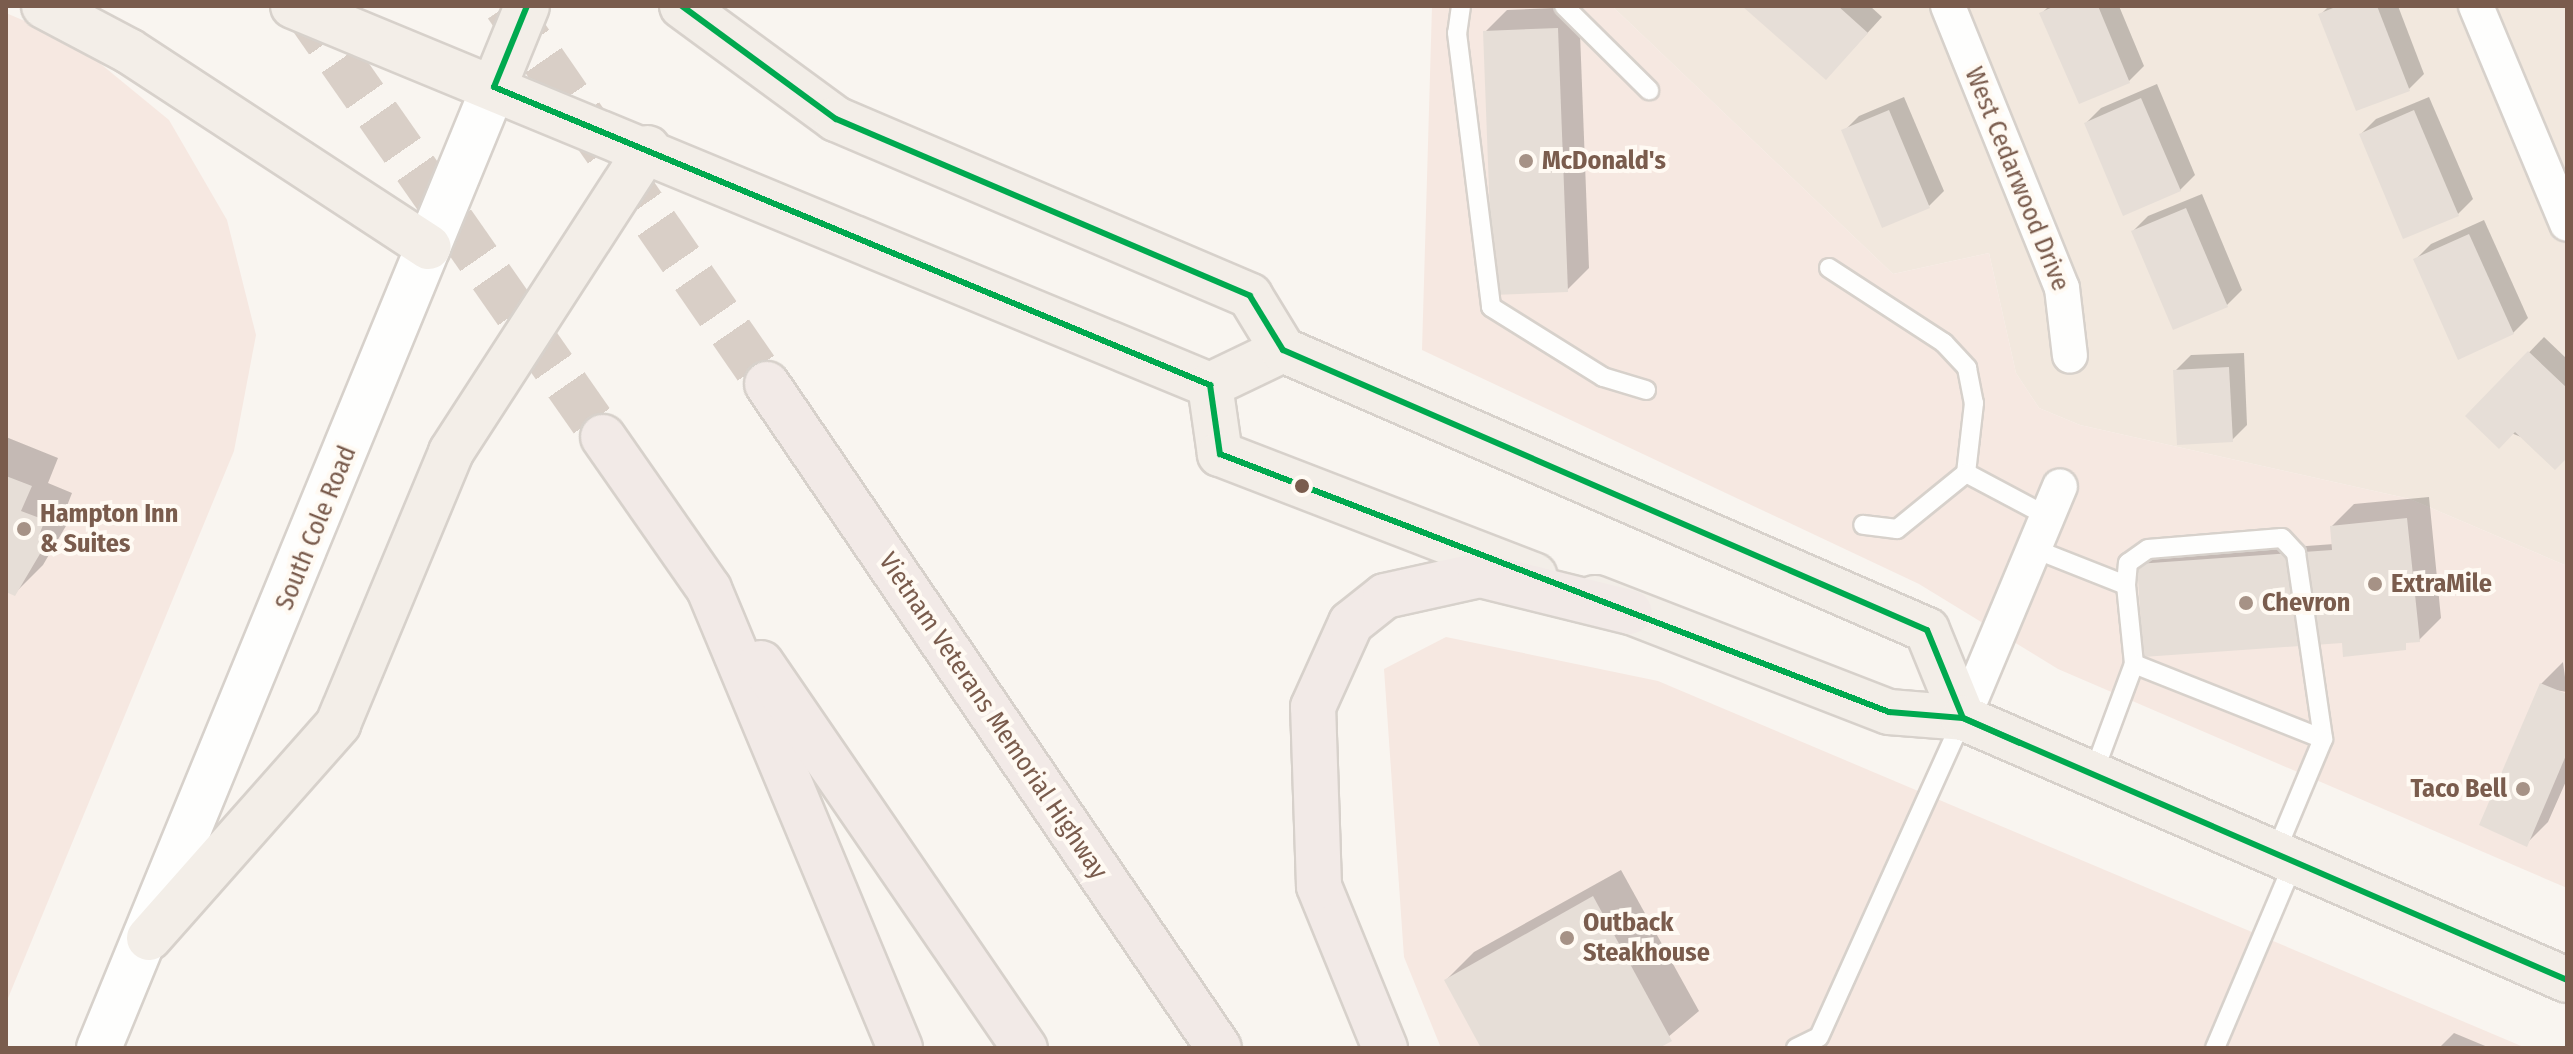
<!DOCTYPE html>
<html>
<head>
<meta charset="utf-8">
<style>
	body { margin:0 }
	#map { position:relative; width:2573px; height:1054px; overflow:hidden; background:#f9f5f0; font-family:"Fira Sans Condensed",sans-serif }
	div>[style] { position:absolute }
	.residential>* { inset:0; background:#f2e8de }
	.commercial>* { inset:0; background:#f6e8e1 }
	.shadow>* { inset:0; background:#0003 }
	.building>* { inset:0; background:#e6ded7 }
	.highway-tunnel>* { height:44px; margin-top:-22px; transform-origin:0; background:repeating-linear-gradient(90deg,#d9cfc7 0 44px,transparent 0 66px) }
	.roads { filter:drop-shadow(2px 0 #d7d1cb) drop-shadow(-2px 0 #d7d1cb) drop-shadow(0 2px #d7d1cb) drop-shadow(0 -2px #d7d1cb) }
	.lane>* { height:18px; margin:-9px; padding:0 9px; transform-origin:9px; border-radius:9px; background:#fefefd }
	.street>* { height:34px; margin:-17px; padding:0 17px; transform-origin:17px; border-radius:17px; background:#fefefd }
	.secondary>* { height:44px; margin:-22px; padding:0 22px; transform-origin:22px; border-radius:22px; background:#fefefd }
	.primary>* { height:44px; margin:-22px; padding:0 22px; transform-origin:22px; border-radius:22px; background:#f3eee8 }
	.highway>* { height:44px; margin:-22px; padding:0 22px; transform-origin:22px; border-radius:22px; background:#f2eae7 }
	.bus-1>* { height:6px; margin:-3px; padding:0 3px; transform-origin:3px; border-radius:3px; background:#00a94f }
	.dots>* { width:22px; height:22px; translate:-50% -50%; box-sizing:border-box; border:4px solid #fffaf3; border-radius:50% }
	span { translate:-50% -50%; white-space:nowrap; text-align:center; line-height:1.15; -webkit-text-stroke:8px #fffaf3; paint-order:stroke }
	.poi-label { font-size:26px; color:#7a5c4d; font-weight:700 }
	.left { translate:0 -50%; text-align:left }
	.right { translate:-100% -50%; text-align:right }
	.street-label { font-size:26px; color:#7a5c4d }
	.frame { position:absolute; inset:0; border:8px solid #7a5c4d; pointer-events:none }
</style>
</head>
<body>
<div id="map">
	<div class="residential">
		<i style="clip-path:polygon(1612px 6px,2567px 6px,2567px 566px,2410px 499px,2080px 425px,2039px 408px,2016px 373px,1989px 253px,1893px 274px)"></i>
	</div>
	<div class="commercial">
		<i style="clip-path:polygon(1432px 6px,1612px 6px,1893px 274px,1989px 253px,2016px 373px,2039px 408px,2080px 425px,2410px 499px,2567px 566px,2567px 888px,2058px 669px,1919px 584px,1422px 350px)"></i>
		<i style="clip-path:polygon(6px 13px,74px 42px,169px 120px,227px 220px,256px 335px,234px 451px,6px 1003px)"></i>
		<i style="clip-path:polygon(1446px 637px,1658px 681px,2526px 1048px,1441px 1048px,1404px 957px,1384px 669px)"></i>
	</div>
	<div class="shadow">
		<i style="clip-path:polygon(1745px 6px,1870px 6px,1882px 17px,1840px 63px)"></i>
		<i style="clip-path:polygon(2049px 6px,2119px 6px,2144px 66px,2129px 81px,2080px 102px,2042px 13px)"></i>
		<i style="clip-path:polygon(2329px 6px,2398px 6px,2424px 74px,2409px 89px,2321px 14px)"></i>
		<i style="clip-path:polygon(1579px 7px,1589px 268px,1567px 290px,1485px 32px,1507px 10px)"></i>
		<i style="clip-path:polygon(2157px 84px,2195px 175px,2180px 190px,2086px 123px,2101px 108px)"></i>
		<i style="clip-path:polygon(1904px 97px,1944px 191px,1929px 206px,1844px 131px,1859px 116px)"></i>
		<i style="clip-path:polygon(2429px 97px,2473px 199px,2458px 214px,2361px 134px,2376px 119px)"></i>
		<i style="clip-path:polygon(2202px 194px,2242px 290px,2227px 305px,2174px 328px,2133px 231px,2148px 216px)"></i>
		<i style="clip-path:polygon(2484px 220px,2528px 318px,2513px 333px,2416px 259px,2431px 244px)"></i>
		<i style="clip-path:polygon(2544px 337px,2567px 359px,2567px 455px,2468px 416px)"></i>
		<i style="clip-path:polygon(2244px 353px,2247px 425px,2232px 440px,2176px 370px,2191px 355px)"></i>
		<i style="clip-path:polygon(6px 437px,58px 458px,48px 483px,72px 493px,65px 511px,73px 514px,43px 565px,15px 593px,6px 590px)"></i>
		<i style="clip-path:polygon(2429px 497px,2441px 618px,2419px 640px,2344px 641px,2139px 565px,2146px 558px,2334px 544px,2332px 526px,2354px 504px)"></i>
		<i style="clip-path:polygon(2563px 662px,2567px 692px,2549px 689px,2567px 697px,2567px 779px,2548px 822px,2526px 844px,2541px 684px)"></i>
		<i style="clip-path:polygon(1621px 870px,1699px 1011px,1655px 1048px,1483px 1048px,1446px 980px,1474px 952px)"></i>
		<i style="clip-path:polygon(2454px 1033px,2490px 1048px,2439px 1048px)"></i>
	</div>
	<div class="building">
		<i style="clip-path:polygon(1742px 6px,1838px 6px,1868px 33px,1826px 80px)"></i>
		<i style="clip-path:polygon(2055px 6px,2098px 6px,2130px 83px,2079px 104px,2039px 13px)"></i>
		<i style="clip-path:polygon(2338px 6px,2377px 6px,2410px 91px,2356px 111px,2318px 14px)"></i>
		<i style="clip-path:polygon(1558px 28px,1568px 292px,1493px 295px,1483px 31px)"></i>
		<i style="clip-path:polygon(2141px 98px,2181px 191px,2123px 216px,2084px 123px)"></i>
		<i style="clip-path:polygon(1889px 110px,1930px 208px,1882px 228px,1841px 130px)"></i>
		<i style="clip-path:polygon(2414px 110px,2459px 216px,2403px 239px,2359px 134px)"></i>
		<i style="clip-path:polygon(2186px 208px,2228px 307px,2173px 330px,2131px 231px)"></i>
		<i style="clip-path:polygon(2469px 234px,2514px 334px,2458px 360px,2413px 259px)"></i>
		<i style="clip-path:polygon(2528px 351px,2567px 388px,2567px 458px,2555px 470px,2515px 432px,2499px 449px,2465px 416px)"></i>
		<i style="clip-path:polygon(2229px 367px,2233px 442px,2177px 445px,2173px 370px)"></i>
		<i style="clip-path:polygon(6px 476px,32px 486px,21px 511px,45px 520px,38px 538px,47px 542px,15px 596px,6px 592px)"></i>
		<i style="clip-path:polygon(2407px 518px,2420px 642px,2406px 643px,2406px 650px,2343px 657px,2342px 643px,2143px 657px,2137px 564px,2332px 550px,2330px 526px)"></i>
		<i style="clip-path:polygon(2540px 683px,2567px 694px,2567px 753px,2527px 847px,2479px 825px)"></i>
		<i style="clip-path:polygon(1593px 896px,1672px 1041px,1659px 1048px,1481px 1048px,1444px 980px)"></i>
	</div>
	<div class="highway-tunnel">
		<i style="left:302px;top:6px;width:526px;rotate:55.07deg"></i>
		<i style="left:506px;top:6px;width:459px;rotate:55.4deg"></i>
	</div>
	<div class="roads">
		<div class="lane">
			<i style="left:1461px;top:6px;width:27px;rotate:98deg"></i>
			<i style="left:1457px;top:33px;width:276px;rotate:82.9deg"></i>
			<i style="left:1491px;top:307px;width:132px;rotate:32deg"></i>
			<i style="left:1603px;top:377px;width:45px;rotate:16.8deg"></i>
			<i style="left:1564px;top:6px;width:120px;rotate:44.7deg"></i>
			<i style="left:1829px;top:268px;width:137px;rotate:33.1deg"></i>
			<i style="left:1944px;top:343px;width:34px;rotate:47deg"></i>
			<i style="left:1967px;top:368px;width:36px;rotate:79deg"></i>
			<i style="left:1974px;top:403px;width:70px;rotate:96.5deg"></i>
			<i style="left:1966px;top:473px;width:89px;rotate:140.9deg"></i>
			<i style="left:1897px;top:529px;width:34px;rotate:-173deg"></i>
			<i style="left:1966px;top:473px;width:92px;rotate:28deg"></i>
			<i style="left:2032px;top:548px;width:101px;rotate:21.5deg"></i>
			<i style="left:2126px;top:585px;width:79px;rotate:84.2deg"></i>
			<i style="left:2134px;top:664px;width:117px;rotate:110.4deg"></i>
			<i style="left:2126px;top:585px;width:22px;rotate:-85deg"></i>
			<i style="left:2128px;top:563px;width:24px;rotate:-35deg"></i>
			<i style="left:2148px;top:549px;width:134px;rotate:-4.7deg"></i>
			<i style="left:2282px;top:538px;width:21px;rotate:47deg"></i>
			<i style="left:2296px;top:553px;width:188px;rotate:81.7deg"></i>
			<i style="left:2134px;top:664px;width:203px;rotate:21.6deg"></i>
			<i style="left:2323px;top:739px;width:125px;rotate:112.7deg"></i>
			<i style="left:1796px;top:1048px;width:25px;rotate:-26deg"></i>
			<i style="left:1819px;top:1037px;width:350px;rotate:-65.7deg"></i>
			<i style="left:2215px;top:1048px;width:202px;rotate:-67deg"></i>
		</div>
		<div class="street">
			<i style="left:1948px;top:6px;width:304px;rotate:68deg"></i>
			<i style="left:2062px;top:288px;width:68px;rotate:83.3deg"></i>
			<i style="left:2476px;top:6px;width:236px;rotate:67.3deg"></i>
			<i style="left:1963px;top:718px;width:251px;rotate:-67.3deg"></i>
		</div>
		<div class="secondary">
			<i style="left:99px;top:1048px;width:1039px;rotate:-67.66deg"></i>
		</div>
		<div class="primary">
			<i style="left:44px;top:6px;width:96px;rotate:27.9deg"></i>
			<i style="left:129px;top:51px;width:358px;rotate:33.2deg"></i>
			<i style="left:293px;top:6px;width:992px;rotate:22.46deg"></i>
			<i style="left:1210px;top:385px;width:81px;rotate:-25.6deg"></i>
			<i style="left:1283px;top:350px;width:702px;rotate:23.5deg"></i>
			<i style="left:1927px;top:630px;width:95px;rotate:67.8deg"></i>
			<i style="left:682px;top:6px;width:191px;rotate:36.3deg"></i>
			<i style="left:836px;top:119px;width:450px;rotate:23.1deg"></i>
			<i style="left:1250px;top:296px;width:63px;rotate:58.6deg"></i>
			<i style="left:494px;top:87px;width:87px;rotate:-67.8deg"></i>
			<i style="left:1210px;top:385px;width:70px;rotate:81.8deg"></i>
			<i style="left:1220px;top:454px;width:337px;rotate:21.1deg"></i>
			<i style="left:1595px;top:598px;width:315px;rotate:21.2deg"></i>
			<i style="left:1889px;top:712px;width:74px;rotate:4.6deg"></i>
			<i style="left:1963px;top:718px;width:658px;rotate:23.45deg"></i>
			<i style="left:149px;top:938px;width:286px;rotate:-48.5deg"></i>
			<i style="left:338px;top:724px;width:295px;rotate:-67.4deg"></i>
			<i style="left:451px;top:452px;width:362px;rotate:-57.1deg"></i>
		</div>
		<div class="highway">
			<i style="left:767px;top:384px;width:803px;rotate:55.76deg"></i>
			<i style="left:603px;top:437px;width:185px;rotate:55.1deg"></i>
			<i style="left:709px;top:589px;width:497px;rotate:67.4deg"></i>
			<i style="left:761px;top:663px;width:467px;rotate:55.6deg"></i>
			<i style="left:1385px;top:1048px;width:175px;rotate:-112.2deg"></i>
			<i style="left:1319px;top:886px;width:179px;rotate:-91.9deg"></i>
			<i style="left:1313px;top:707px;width:92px;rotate:-65.7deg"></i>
			<i style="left:1351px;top:623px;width:43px;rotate:-38.5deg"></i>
			<i style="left:1385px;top:596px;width:97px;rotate:-12.5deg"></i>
			<i style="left:1480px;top:575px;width:154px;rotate:13.9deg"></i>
		</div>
	</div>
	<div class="bus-1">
		<i style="left:527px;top:6px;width:87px;rotate:112.2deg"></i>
		<i style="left:494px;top:87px;width:776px;rotate:22.6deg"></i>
		<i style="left:1210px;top:385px;width:70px;rotate:81.8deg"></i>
		<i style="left:1220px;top:454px;width:717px;rotate:21.09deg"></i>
		<i style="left:1889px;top:712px;width:74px;rotate:4.6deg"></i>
		<i style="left:1963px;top:718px;width:658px;rotate:23.45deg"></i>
		<i style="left:682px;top:6px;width:191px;rotate:36.3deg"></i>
		<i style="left:836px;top:119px;width:450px;rotate:23.1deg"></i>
		<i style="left:1250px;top:296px;width:63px;rotate:58.6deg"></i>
		<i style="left:1283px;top:350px;width:702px;rotate:23.5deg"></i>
		<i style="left:1927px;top:630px;width:95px;rotate:67.8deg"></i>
		<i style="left:1963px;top:718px;width:62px;rotate:23.7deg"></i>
	</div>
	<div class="dots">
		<i style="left:1526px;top:161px;background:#a69286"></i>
		<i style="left:1302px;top:486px;background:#7a5c4d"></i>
		<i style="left:24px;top:529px;background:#a69286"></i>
		<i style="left:2375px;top:584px;background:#a69286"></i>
		<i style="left:2246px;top:603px;background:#a69286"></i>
		<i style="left:2523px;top:789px;background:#a69286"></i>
		<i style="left:1567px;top:938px;background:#a69286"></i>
	</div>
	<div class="poi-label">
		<span class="left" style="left:1542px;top:161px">McDonald's</span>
		<span class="left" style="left:40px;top:529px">Hampton Inn<br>&amp; Suites</span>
		<span class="left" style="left:2391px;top:584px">ExtraMile</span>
		<span class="left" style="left:2262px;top:603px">Chevron</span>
		<span class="right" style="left:2507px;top:789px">Taco Bell</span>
		<span class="left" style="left:1583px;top:938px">Outback<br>Steakhouse</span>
	</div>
	<div class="street-label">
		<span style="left:2017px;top:179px;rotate:68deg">West Cedarwood Drive</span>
		<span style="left:316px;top:528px;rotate:-68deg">South Cole Road</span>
		<span style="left:993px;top:716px;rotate:56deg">Vietnam Veterans Memorial Highway</span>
	</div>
	<div class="frame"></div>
</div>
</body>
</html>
